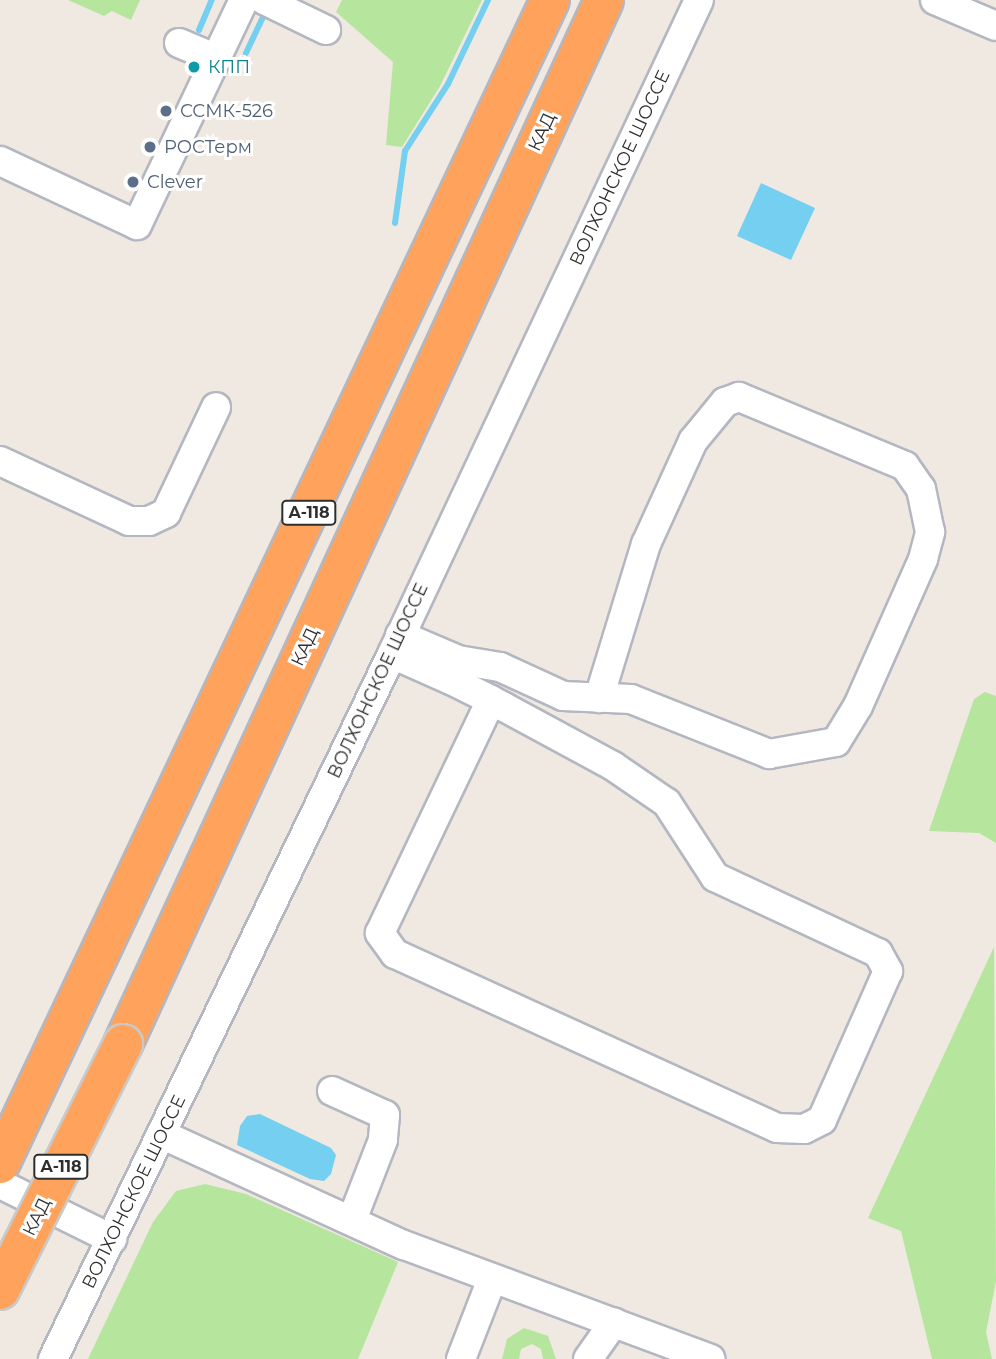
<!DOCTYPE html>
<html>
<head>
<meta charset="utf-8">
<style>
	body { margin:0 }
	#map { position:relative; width:996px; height:1359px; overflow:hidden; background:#efe9e1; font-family:Montserrat,sans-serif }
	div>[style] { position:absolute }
	.green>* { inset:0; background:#b6e59e }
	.water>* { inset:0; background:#75cff0 }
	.stream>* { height:6px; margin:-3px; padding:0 3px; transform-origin:3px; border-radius:3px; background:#75cff0 }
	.roads { filter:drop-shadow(2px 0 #b4b7c1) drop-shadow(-2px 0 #b4b7c1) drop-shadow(0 2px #b4b7c1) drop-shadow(0 -2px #b4b7c1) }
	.minor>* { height:28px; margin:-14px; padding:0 14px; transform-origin:14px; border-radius:14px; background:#fff }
	.highway>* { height:38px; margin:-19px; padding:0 19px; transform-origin:19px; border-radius:19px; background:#ffa35c }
	.bridges { filter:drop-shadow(2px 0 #c9c9c9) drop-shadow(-2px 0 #c9c9c9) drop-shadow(0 2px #c9c9c9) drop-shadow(0 -2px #c9c9c9) }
	.highway-bridge>* { height:38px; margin:-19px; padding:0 19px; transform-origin:19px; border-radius:19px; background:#ffa35c }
	.dots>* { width:19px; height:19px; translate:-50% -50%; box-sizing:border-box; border:4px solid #fff; border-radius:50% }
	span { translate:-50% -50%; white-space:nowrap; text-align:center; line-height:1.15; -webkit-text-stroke:6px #fff; paint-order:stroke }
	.shield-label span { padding:2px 5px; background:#fff; border:2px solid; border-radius:5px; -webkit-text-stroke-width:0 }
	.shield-label { font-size:16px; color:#2e2e2e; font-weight:700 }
	.culture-label { font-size:18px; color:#0d838f }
	.left { translate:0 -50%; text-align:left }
	.service-label { font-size:18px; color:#4e5e75 }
	.street-label { font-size:18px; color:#2e2e2e }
</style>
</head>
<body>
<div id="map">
	<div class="green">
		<i style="clip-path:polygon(68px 0,140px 0,131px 20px,112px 11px,104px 16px)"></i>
		<i style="clip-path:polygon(342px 0,482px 0,440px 86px,402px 147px,386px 145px,393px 62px,336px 12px)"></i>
		<i style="clip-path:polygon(985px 692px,996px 696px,996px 843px,979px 833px,929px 831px,974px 699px)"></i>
		<i style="clip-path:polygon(994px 947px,996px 1281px,986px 1332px,992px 1359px,932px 1359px,901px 1231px,868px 1218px)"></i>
		<i style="clip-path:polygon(205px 1184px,246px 1194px,398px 1262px,358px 1359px,88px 1359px,153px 1222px,176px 1191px)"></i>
		<i style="clip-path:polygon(524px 1328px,548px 1336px,556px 1359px,543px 1359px,541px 1349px,532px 1344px,521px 1349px,519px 1359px,502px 1359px,507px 1339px)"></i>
	</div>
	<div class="water">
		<i style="clip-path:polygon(761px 183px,815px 208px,791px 260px,737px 236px)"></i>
		<i style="clip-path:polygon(260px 1114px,331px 1148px,336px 1155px,331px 1174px,324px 1181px,310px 1179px,237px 1145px,240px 1126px,247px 1116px)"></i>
	</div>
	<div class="stream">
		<i style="left:199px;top:30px;width:33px;rotate:-67deg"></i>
		<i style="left:246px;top:53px;width:42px;rotate:-64.7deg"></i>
		<i style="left:395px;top:223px;width:73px;rotate:-82.1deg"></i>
		<i style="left:405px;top:151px;width:80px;rotate:-57.3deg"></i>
		<i style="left:448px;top:84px;width:93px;rotate:-64.5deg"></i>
	</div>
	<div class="roads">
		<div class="minor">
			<i style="left:264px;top:0;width:69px;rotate:25.8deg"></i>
			<i style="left:935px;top:0;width:66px;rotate:23.1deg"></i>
			<i style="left:179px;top:43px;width:41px;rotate:22.8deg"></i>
			<i style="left:0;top:161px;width:151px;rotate:25deg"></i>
			<i style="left:137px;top:225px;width:249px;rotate:-64.6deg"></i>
			<i style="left:0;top:461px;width:142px;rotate:24.9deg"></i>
			<i style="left:129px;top:521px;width:20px"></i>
			<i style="left:149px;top:521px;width:19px;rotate:-25deg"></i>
			<i style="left:166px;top:513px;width:117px;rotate:-64.7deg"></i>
			<i style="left:400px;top:635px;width:63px;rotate:23.3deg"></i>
			<i style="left:458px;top:660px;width:43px;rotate:9.5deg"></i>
			<i style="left:500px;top:667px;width:69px;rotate:24.7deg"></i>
			<i style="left:563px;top:696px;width:68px;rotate:2.5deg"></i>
			<i style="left:631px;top:699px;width:149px;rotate:21.7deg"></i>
			<i style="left:769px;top:754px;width:68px;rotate:-10.2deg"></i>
			<i style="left:836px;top:742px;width:42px;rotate:-58.6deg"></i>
			<i style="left:858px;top:706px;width:161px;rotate:-66.1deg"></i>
			<i style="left:923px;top:559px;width:28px;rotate:-75deg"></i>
			<i style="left:930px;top:532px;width:44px;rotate:-101.8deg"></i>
			<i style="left:921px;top:489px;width:28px;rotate:-125deg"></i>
			<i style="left:905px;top:466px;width:180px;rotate:-157.4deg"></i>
			<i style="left:739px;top:397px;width:15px;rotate:160deg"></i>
			<i style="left:725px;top:402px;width:50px;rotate:129.4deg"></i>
			<i style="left:693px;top:441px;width:113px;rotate:114.5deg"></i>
			<i style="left:646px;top:544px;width:161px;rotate:107deg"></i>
			<i style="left:392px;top:654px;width:67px;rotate:23.9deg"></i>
			<i style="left:453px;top:681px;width:42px;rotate:26.6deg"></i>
			<i style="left:491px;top:700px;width:15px;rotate:28deg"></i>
			<i style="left:504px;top:707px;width:124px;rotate:28.4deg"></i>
			<i style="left:613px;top:766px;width:65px;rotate:34.4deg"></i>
			<i style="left:667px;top:803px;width:88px;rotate:57deg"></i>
			<i style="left:715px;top:877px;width:180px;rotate:25deg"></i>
			<i style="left:878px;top:953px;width:21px;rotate:61deg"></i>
			<i style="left:888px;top:971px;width:163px;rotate:113.9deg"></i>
			<i style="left:822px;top:1120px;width:20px;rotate:153deg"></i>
			<i style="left:804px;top:1129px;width:27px;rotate:-178deg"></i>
			<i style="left:777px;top:1128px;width:420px;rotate:-155.5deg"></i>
			<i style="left:395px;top:954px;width:26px;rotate:-126deg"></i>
			<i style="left:380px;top:933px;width:258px;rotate:-64.5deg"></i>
			<i style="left:332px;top:1091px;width:58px;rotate:24.4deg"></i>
			<i style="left:385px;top:1115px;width:25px;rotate:95deg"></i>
			<i style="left:383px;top:1140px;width:86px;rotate:111.2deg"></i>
			<i style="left:161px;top:1134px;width:267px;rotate:24.6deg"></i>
			<i style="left:404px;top:1245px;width:327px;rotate:20.4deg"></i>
			<i style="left:0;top:1184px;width:125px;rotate:26.2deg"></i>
			<i style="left:53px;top:1359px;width:782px;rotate:-64.32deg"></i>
			<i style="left:392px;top:654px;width:722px;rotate:-64.85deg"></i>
			<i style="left:461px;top:1359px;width:86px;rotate:-68.8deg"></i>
			<i style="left:588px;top:1359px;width:45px;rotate:-54.9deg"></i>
		</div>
		<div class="highway">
			<i style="left:123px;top:1044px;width:1149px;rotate:-65.26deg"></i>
			<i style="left:0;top:1164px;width:1287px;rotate:-64.71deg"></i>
		</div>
	</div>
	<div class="bridges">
		<div class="highway-bridge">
			<i style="left:0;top:1290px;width:275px;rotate:-63.4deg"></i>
		</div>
	</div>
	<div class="dots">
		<i style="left:194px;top:67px;background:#0f9aa8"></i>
		<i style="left:166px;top:111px;background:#5c6f8a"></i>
		<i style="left:150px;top:147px;background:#5c6f8a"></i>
		<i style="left:133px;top:182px;background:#5c6f8a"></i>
	</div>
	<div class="shield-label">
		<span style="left:309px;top:513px">А-118</span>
		<span style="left:61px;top:1167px">А-118</span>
	</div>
	<div class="culture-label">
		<span class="left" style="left:208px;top:67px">КПП</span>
	</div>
	<div class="service-label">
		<span class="left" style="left:180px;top:111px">ССМК-526</span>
		<span class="left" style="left:164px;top:147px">РОСТерм</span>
		<span class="left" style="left:147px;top:182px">Clever</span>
	</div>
	<div class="street-label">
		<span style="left:542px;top:132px;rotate:-65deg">КАД</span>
		<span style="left:620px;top:168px;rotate:-65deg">ВОЛХОНСКОЕ ШОССЕ</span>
		<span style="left:305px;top:647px;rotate:-65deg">КАД</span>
		<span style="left:378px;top:681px;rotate:-65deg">ВОЛХОНСКОЕ ШОССЕ</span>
		<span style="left:134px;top:1192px;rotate:-64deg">ВОЛХОНСКОЕ ШОССЕ</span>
		<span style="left:37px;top:1217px;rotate:-64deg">КАД</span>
	</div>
</div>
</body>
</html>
